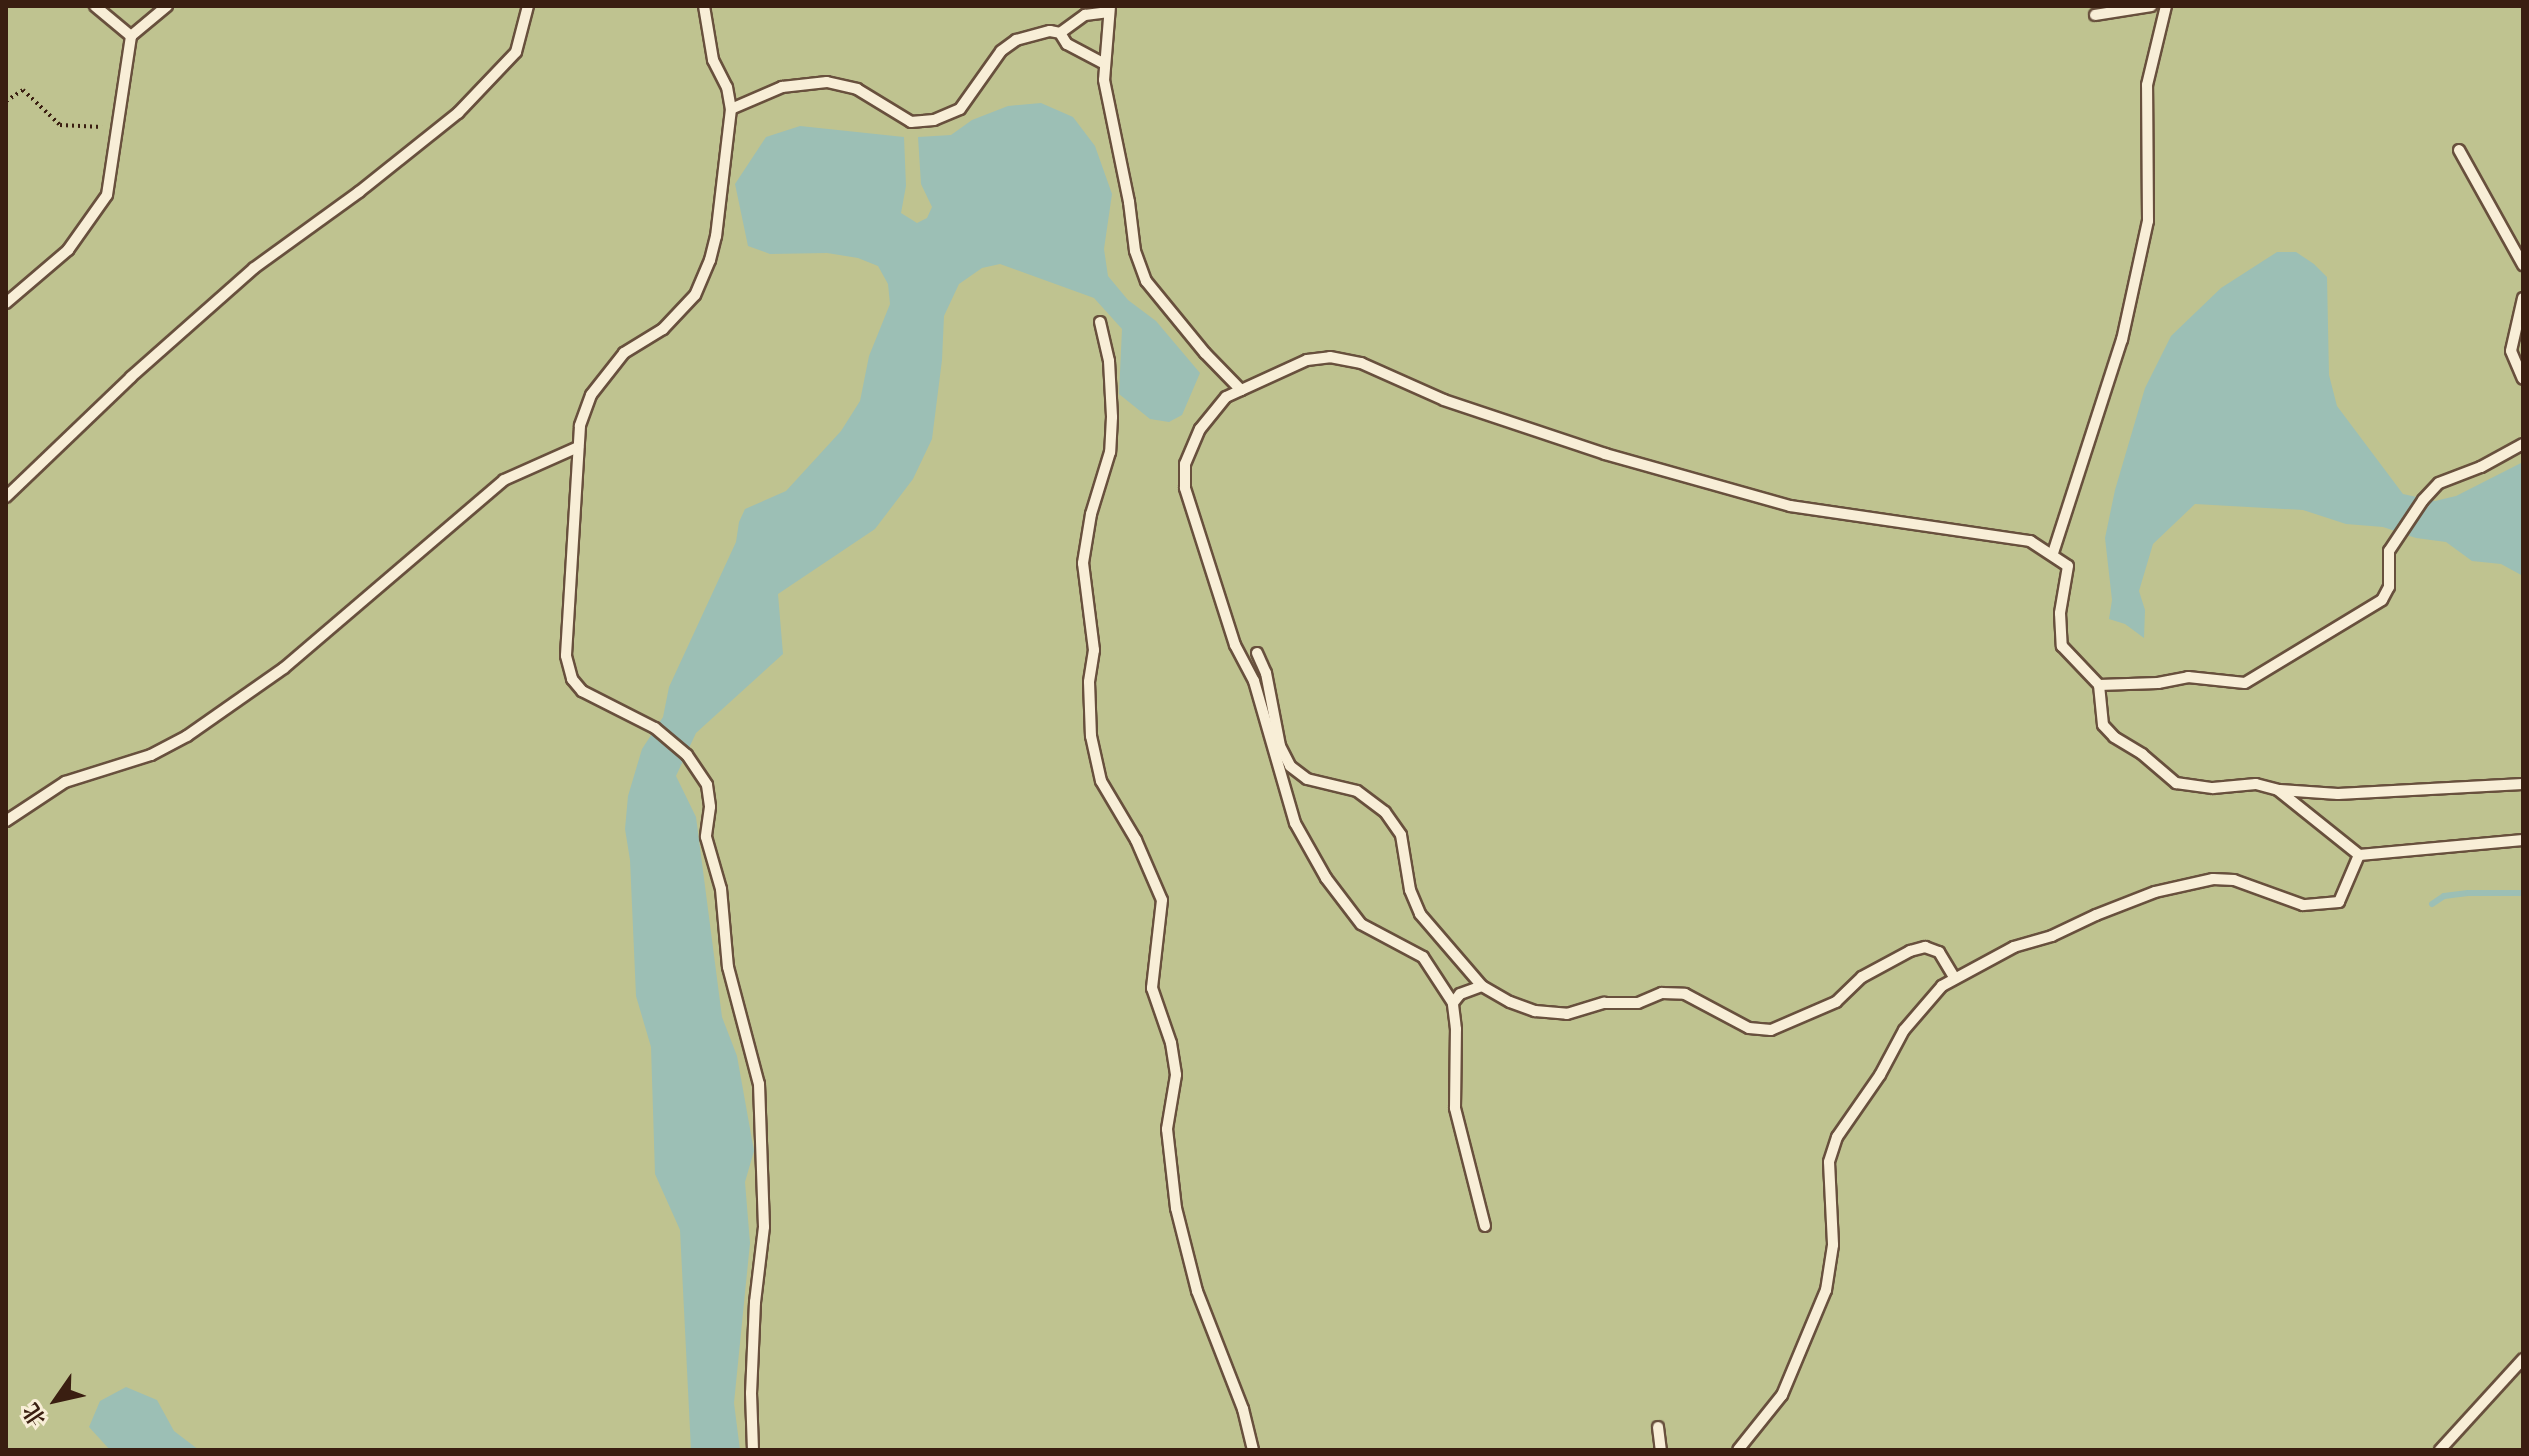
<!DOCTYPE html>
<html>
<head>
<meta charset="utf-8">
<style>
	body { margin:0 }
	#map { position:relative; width:2529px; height:1456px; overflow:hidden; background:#f4e5c2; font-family:"Sorts Mill Goudy","Noto Serif SC",serif }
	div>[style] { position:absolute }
	.green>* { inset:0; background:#bfc390 }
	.water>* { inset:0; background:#9cbfb5 }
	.stream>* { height:6px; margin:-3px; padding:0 3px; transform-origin:3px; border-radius:3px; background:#9cbfb5 }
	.path>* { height:4px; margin-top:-2px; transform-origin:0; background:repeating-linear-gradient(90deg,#3a1e11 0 2px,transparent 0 6px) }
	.roads { filter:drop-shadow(2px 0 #68503d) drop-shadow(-2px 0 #68503d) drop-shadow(0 2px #68503d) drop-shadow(0 -2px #68503d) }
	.lane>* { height:10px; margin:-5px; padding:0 5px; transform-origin:5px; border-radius:5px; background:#f8eed7 }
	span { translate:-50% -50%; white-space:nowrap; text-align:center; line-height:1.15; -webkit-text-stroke:7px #f8eed7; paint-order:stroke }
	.frame { position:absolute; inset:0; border:8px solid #3a1e11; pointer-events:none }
	.north { position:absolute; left:16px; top:1360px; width:80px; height:80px; -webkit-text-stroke:6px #f8eed7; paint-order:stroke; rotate:236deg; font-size:22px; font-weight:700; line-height:32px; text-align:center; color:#3a1e11 }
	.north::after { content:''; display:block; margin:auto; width:28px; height:36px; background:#3a1e11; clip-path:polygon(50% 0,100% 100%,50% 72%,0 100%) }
</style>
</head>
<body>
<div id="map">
	<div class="green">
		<i style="clip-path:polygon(6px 6px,2523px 6px,2523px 1450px,6px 1450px)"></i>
	</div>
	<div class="water">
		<i style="clip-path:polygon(1041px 103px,1073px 117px,1095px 146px,1112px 194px,1104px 249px,1108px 276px,1128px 300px,1156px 321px,1200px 373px,1182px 415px,1169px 422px,1150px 419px,1119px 394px,1122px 329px,1094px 298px,1000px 264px,982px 268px,959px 284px,944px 316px,942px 360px,932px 439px,913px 479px,875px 529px,778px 594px,783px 654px,696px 733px,676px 776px,696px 817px,722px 1017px,737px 1056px,754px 1151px,745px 1182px,750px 1243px,734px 1403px,740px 1450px,691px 1450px,680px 1230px,655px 1174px,651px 1047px,636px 996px,630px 860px,625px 829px,628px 796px,642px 749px,663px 717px,669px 687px,736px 542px,739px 522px,745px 509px,786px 491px,841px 431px,860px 401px,869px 356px,890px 304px,888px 284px,878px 266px,858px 258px,827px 253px,770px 254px,748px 246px,735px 184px,766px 137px,800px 126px,904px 137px,906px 186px,901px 213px,917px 223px,927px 218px,932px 207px,921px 184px,918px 137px,951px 135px,972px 120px,1008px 106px)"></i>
		<i style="clip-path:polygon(2277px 252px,2296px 252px,2314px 264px,2327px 277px,2329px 375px,2337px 406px,2403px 494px,2435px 501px,2456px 496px,2523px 462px,2523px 576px,2501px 564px,2472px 561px,2446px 542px,2416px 538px,2383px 527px,2346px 524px,2303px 510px,2195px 504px,2153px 544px,2139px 591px,2145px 610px,2144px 638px,2125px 624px,2109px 619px,2112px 600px,2105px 538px,2115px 490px,2145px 388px,2171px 336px,2221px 288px)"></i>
		<i style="clip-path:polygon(126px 1387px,157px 1400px,174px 1431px,199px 1450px,110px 1450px,89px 1427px,100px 1401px)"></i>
	</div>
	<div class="stream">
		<i style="left:2432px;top:904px;width:14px;rotate:-34deg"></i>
		<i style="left:2444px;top:896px;width:24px;rotate:-7deg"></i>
		<i style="left:2468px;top:893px;width:55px"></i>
	</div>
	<div class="path">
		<i style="left:6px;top:101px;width:20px;rotate:-33deg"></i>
		<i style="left:23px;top:90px;width:51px;rotate:43.4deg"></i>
		<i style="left:60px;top:125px;width:42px;rotate:2.7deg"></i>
	</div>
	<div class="roads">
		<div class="lane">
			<i style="left:95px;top:6px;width:47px;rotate:39.8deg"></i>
			<i style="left:704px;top:6px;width:55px;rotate:80.5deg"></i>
			<i style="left:713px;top:60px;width:30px;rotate:63deg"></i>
			<i style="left:727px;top:87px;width:22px;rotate:80deg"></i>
			<i style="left:731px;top:109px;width:128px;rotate:96.7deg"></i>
			<i style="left:716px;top:236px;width:25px;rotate:104deg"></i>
			<i style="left:710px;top:260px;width:38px;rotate:113deg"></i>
			<i style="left:695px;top:295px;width:47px;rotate:133.3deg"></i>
			<i style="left:663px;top:329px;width:46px;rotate:148.4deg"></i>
			<i style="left:624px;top:353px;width:53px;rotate:128.2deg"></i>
			<i style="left:591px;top:395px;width:33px;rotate:110deg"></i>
			<i style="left:580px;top:426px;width:230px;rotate:93.5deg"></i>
			<i style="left:566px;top:656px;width:24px;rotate:75deg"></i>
			<i style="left:572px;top:679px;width:16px;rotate:50deg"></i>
			<i style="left:582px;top:691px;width:82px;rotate:26.9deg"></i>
			<i style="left:655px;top:728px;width:42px;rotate:40.2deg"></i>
			<i style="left:687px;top:755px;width:36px;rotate:56deg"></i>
			<i style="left:707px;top:785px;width:22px;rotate:82deg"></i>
			<i style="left:710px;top:807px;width:30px;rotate:98deg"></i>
			<i style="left:706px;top:837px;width:54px;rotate:73.9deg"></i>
			<i style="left:721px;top:889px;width:78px;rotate:84.9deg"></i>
			<i style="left:728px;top:967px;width:121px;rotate:75.2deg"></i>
			<i style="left:759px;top:1084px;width:143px;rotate:88deg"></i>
			<i style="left:764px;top:1227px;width:76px;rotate:96.8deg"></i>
			<i style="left:755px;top:1302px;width:91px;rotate:92.5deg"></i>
			<i style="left:751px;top:1393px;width:57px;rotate:88deg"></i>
			<i style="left:1110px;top:6px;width:74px;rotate:94.6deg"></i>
			<i style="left:1104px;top:80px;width:125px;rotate:78.4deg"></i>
			<i style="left:1129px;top:202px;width:49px;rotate:83deg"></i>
			<i style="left:1135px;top:251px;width:32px;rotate:70deg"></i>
			<i style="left:1146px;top:281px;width:93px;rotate:50.7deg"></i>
			<i style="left:1205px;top:353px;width:52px;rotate:45.8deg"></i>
			<i style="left:2095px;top:15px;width:57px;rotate:-9.1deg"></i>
			<i style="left:1060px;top:33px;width:31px;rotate:-36deg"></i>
			<i style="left:1085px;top:15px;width:24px;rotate:-7deg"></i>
			<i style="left:731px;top:109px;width:56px;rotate:-23.3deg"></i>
			<i style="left:782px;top:87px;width:45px;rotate:-6.3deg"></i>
			<i style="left:827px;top:82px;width:31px;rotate:13deg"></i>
			<i style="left:857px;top:89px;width:63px;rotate:31.4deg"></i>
			<i style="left:911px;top:122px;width:23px;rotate:-5deg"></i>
			<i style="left:934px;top:120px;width:28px;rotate:-23deg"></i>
			<i style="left:960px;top:109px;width:71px;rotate:-54.7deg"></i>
			<i style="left:1001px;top:51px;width:19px;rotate:-36deg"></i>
			<i style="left:1016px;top:40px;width:35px;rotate:-15deg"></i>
			<i style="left:1050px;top:31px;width:10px;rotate:11deg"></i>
			<i style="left:1060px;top:33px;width:13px;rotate:58deg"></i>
			<i style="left:1067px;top:44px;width:43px;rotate:27.8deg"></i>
			<i style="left:2459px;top:150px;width:132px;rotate:60.9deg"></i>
			<i style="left:2523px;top:298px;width:54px;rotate:102.8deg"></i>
			<i style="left:2511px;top:351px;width:30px;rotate:67deg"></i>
			<i style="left:6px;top:303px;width:82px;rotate:-40.5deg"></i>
			<i style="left:68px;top:250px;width:67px;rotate:-54.7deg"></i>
			<i style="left:107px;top:195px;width:161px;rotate:-81.4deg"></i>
			<i style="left:131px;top:36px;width:47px;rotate:-39.8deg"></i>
			<i style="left:1100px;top:322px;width:40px;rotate:77deg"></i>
			<i style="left:1109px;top:361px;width:56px;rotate:86.9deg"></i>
			<i style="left:1112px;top:417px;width:35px;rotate:93deg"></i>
			<i style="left:1110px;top:452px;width:65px;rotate:107deg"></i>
			<i style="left:1091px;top:514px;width:50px;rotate:99.3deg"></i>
			<i style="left:1083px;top:563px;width:88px;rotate:82.8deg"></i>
			<i style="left:1094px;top:650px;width:32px;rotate:99deg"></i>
			<i style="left:1089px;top:682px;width:54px;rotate:87.9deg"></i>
			<i style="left:1091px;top:736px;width:46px;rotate:77.5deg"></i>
			<i style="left:1101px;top:781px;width:69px;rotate:59.3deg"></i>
			<i style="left:1136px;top:840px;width:65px;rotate:66.6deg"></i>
			<i style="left:1162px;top:900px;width:89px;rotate:96.5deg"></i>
			<i style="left:1152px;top:988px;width:58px;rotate:70.9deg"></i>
			<i style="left:1171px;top:1043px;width:32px;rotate:81deg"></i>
			<i style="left:1176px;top:1075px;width:55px;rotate:99.5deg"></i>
			<i style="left:1167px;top:1129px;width:80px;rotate:83.5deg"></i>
			<i style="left:1176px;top:1208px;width:86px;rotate:75.8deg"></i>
			<i style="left:1197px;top:1291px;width:127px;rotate:68.7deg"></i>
			<i style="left:1243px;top:1409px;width:42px;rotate:76.3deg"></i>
			<i style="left:6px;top:497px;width:173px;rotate:-43.8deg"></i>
			<i style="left:131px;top:377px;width:164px;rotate:-41.5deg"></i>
			<i style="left:254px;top:268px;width:130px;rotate:-35.9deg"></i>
			<i style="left:359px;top:192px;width:127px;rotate:-38.6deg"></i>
			<i style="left:458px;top:113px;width:84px;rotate:-46.4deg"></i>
			<i style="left:516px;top:52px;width:48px;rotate:-75.4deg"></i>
			<i style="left:2053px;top:553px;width:224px;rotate:-72.1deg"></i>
			<i style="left:2122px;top:340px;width:122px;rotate:-77.7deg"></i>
			<i style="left:2148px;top:221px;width:136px;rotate:-90.4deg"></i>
			<i style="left:2147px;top:85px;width:81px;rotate:-76.5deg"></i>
			<i style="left:1257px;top:653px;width:22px;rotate:66deg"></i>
			<i style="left:1266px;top:673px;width:74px;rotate:79.1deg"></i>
			<i style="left:1280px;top:746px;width:22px;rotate:63deg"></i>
			<i style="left:1290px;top:766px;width:21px;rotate:37deg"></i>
			<i style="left:1307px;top:779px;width:51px;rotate:13.5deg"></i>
			<i style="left:1357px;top:791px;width:35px;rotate:37deg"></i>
			<i style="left:1385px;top:812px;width:28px;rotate:55deg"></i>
			<i style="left:1401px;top:835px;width:56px;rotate:80.7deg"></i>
			<i style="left:1410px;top:890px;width:26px;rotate:67deg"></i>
			<i style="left:1420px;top:914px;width:95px;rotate:49.3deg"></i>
			<i style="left:1482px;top:986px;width:32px;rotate:30deg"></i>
			<i style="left:1510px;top:1002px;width:27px;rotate:20deg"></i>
			<i style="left:1535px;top:1011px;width:32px;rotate:5deg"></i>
			<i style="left:1567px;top:1014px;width:39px;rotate:-17deg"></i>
			<i style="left:1604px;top:1003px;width:34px"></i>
			<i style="left:1638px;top:1003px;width:26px;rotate:-23deg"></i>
			<i style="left:1662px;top:993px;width:23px;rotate:2deg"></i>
			<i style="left:1685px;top:994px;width:72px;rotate:28deg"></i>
			<i style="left:1749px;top:1028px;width:22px;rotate:5deg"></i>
			<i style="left:1771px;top:1030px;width:71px;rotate:-23.3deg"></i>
			<i style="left:1836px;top:1002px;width:36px;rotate:-44deg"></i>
			<i style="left:1862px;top:977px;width:55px;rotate:-28.4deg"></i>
			<i style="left:1910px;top:951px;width:16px;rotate:-15deg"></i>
			<i style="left:1925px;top:947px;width:15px;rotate:20deg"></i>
			<i style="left:1939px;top:952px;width:31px;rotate:59deg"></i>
			<i style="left:2099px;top:685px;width:59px;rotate:-1.9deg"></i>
			<i style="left:2158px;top:683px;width:31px;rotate:-11deg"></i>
			<i style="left:2188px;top:677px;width:57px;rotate:6deg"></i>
			<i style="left:2245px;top:683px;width:160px;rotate:-31.2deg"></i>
			<i style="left:2382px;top:600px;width:15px;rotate:-62deg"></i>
			<i style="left:2389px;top:587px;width:36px;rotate:-90deg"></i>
			<i style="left:2389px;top:551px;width:61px;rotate:-56.3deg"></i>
			<i style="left:2423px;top:500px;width:23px;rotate:-47deg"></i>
			<i style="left:2439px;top:483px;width:45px;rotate:-20.9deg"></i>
			<i style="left:2481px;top:467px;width:48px;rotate:-28.7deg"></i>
			<i style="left:2280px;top:790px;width:58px;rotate:3.9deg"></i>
			<i style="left:2338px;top:794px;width:185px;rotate:-3.1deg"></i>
			<i style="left:6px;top:821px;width:71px;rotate:-33.5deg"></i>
			<i style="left:65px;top:782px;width:90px;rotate:-17.4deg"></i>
			<i style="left:151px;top:755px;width:41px;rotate:-27.8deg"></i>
			<i style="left:187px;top:736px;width:118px;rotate:-35deg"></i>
			<i style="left:284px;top:668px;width:289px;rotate:-40.5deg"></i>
			<i style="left:504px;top:480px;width:81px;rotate:-24deg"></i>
			<i style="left:2359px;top:855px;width:165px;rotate:-5.2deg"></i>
			<i style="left:1453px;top:1003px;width:11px;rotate:-52deg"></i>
			<i style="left:1460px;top:994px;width:23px;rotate:-20deg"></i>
			<i style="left:1485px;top:1226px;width:122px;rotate:-104.3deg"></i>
			<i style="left:1455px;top:1108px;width:79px;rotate:-89.3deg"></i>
			<i style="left:1456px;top:1029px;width:26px;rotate:-97deg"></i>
			<i style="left:1453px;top:1003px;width:55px;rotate:-123.1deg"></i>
			<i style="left:1423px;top:957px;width:70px;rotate:-152deg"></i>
			<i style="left:1361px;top:924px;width:58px;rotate:-127.3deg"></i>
			<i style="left:1326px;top:878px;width:63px;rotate:-119.4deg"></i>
			<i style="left:1295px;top:823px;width:148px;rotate:-106.1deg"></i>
			<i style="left:1254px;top:681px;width:41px;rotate:-117.8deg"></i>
			<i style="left:1235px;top:645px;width:165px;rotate:-107.7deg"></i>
			<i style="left:1185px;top:488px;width:24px;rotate:-90deg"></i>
			<i style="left:1185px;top:464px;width:38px;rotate:-67deg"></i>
			<i style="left:1200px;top:429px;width:41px;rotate:-50.9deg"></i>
			<i style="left:1226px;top:397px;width:89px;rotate:-24.6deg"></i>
			<i style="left:1307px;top:360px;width:23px;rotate:-7deg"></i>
			<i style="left:1330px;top:357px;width:32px;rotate:11deg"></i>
			<i style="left:1361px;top:363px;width:91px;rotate:24deg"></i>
			<i style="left:1444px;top:400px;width:170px;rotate:18.5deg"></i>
			<i style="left:1605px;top:454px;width:192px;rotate:15.7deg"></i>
			<i style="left:1790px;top:506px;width:243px;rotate:8.3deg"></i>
			<i style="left:2030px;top:541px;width:45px;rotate:33.3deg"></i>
			<i style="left:2068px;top:566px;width:48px;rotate:99.7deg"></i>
			<i style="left:2060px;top:613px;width:33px;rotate:87deg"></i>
			<i style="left:2062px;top:646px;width:54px;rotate:46.5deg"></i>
			<i style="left:2099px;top:685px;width:40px;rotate:84.3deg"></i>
			<i style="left:2103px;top:725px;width:16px;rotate:47deg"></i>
			<i style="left:2114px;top:737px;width:33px;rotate:31deg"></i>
			<i style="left:2142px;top:754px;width:45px;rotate:40.5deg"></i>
			<i style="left:2176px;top:783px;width:37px;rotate:8deg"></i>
			<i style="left:2213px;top:788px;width:43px;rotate:-5.3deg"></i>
			<i style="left:2256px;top:784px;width:23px;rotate:15deg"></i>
			<i style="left:2278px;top:790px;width:104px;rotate:38.7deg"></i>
			<i style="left:2359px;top:855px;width:51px;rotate:113.1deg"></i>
			<i style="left:2339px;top:902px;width:36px;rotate:175deg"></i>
			<i style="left:2303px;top:905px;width:73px;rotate:-160.1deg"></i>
			<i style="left:2234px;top:880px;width:21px;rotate:-177deg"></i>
			<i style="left:2213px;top:879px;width:59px;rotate:167.4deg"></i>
			<i style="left:2155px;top:892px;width:63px;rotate:158.7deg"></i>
			<i style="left:2096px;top:915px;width:49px;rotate:154.5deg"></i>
			<i style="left:2052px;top:936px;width:40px;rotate:164deg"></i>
			<i style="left:2014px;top:947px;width:82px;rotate:151.6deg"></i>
			<i style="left:1942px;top:986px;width:58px;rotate:130.8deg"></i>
			<i style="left:1904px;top:1030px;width:51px;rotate:118.1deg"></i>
			<i style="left:1880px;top:1075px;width:75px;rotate:124.7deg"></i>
			<i style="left:1837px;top:1137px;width:26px;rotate:108deg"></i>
			<i style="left:1829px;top:1162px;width:83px;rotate:87.2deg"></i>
			<i style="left:1833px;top:1245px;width:46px;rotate:98.8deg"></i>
			<i style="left:1826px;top:1290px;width:114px;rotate:112.7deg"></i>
			<i style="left:1782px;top:1395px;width:70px;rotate:128.7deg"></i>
			<i style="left:1658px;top:1427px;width:23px;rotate:83deg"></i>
			<i style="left:2440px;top:1450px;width:123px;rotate:-47.6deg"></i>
		</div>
	</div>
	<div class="frame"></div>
	<div class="north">北</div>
</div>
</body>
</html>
